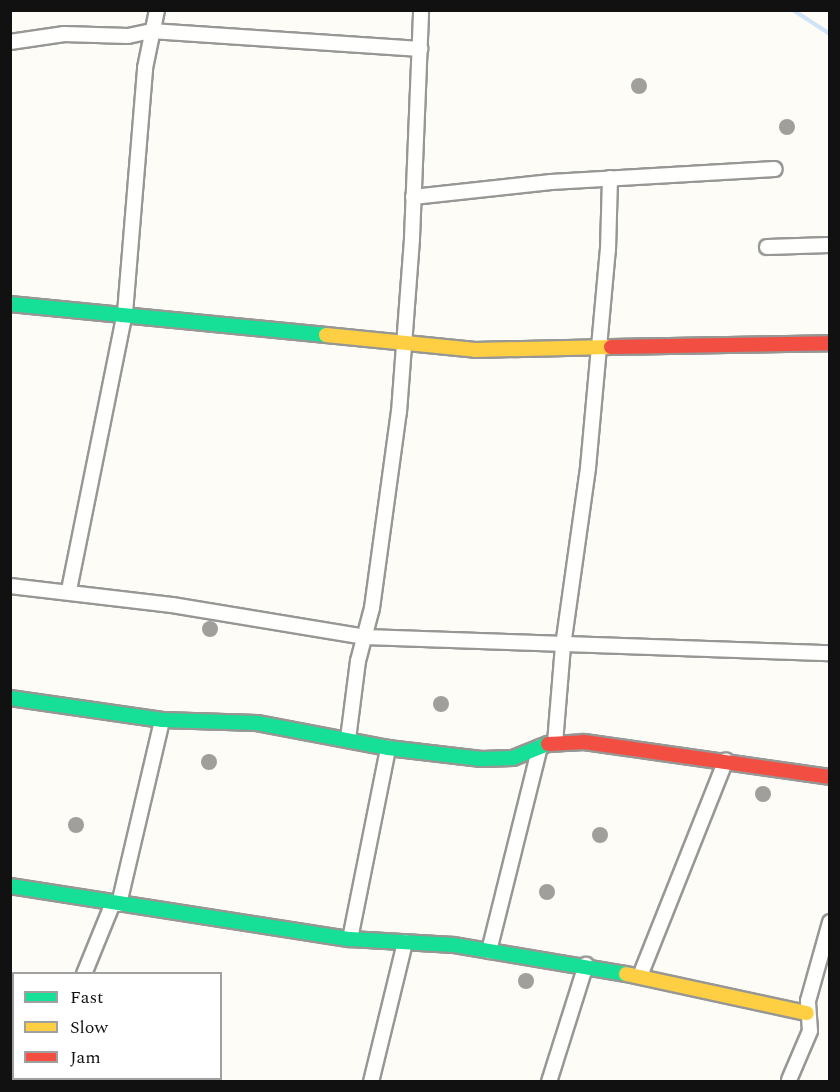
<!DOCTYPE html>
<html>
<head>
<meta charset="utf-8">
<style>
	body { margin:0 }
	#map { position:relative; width:840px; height:1092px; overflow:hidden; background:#fdfcf7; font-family:Spectral,serif }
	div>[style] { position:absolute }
	.stream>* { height:4px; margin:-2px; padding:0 2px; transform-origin:2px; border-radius:2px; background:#cfe4f6 }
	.building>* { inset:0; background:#a19f9c }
	.round { border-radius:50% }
	.roads { filter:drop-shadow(2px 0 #979795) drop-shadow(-2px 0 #979795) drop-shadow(0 2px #979795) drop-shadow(0 -2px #979795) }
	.street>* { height:14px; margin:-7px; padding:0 7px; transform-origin:7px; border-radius:7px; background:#fffffe }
	.fast>* { height:14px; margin:-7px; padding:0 7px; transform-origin:7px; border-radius:7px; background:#16e098 }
	.slow>* { height:14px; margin:-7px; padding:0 7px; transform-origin:7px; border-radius:7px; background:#ffcf43 }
	.jam>* { height:14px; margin:-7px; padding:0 7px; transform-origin:7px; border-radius:7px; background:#f24e42 }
	span { translate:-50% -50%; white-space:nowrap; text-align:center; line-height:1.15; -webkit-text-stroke:6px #fff; paint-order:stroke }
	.frame { position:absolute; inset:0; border:12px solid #111; pointer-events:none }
	.legend { position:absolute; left:12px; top:972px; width:210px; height:108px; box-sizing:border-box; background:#fff; border:2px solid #a0a0a0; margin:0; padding:8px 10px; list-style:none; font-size:18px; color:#111 }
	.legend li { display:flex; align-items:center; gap:12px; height:30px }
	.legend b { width:30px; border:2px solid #a0a0a0 }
</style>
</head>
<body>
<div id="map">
	<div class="stream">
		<i style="left:793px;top:10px;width:44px;rotate:33deg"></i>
	</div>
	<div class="building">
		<i class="round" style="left:631px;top:78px;width:16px;height:16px"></i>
		<i class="round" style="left:779px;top:119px;width:16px;height:16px"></i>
		<i class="round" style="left:202px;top:621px;width:16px;height:16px"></i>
		<i class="round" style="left:433px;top:696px;width:16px;height:16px"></i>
		<i class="round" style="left:201px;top:754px;width:16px;height:16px"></i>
		<i class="round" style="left:755px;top:786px;width:16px;height:16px"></i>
		<i class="round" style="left:68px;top:817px;width:16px;height:16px"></i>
		<i class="round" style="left:592px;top:827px;width:16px;height:16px"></i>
		<i class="round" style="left:539px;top:884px;width:16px;height:16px"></i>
		<i class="round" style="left:518px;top:973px;width:16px;height:16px"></i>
	</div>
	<div class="roads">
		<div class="street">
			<i style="left:10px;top:42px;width:55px;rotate:-8.4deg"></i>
			<i style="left:64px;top:34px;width:64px;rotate:1.8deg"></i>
			<i style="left:128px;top:36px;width:24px;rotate:-12deg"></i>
			<i style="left:151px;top:31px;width:270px;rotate:3.8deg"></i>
			<i style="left:413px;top:197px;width:139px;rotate:-6.2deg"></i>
			<i style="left:551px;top:182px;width:224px;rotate:-3.3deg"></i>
			<i style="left:767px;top:247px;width:63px;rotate:-1.8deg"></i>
			<i style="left:10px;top:586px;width:163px;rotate:6.7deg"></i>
			<i style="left:172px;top:605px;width:196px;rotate:9.4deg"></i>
			<i style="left:365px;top:637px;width:465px;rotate:2deg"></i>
			<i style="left:69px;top:590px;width:283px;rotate:-78.6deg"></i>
			<i style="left:125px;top:313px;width:246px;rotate:-85.3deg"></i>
			<i style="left:145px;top:68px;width:59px;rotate:-78.3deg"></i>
			<i style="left:348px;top:739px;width:79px;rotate:-82.7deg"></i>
			<i style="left:358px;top:661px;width:55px;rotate:-75.2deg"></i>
			<i style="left:372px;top:608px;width:198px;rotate:-82.2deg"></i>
			<i style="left:399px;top:412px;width:174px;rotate:-85.7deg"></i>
			<i style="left:412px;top:238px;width:228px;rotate:-87.7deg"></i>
			<i style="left:555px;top:743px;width:97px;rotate:-85.3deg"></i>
			<i style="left:563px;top:646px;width:180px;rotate:-82deg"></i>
			<i style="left:588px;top:468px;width:219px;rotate:-84.8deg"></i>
			<i style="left:608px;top:250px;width:72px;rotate:-88.4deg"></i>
			<i style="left:119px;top:904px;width:189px;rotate:-76.8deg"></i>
			<i style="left:350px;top:939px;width:195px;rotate:-78.7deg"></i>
			<i style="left:489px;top:951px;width:210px;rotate:-76deg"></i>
			<i style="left:84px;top:974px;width:77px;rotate:-67.8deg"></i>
			<i style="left:640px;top:976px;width:232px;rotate:-68.3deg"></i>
			<i style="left:789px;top:1080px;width:53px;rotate:-66.8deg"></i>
			<i style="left:810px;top:1031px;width:30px;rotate:-94deg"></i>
			<i style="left:808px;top:1001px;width:82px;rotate:-74.4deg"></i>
			<i style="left:51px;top:1082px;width:4px;rotate:-76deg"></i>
			<i style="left:163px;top:1082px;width:4px;rotate:-76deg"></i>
			<i style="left:371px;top:1082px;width:144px;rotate:-76.3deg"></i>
			<i style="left:549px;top:1082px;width:123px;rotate:-72.5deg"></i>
		</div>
		<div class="fast">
			<i style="left:10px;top:304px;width:318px;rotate:5.6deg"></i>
			<i style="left:10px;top:698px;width:154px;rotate:8.2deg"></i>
			<i style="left:162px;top:720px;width:95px;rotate:1.8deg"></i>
			<i style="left:257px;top:723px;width:133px;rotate:10.8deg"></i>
			<i style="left:388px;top:748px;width:94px;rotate:6.7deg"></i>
			<i style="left:481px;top:759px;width:32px;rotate:-2deg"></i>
			<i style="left:513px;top:758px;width:38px;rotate:-22deg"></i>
			<i style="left:10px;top:886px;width:344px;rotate:8.9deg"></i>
			<i style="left:350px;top:939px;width:104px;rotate:3.3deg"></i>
			<i style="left:454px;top:945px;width:174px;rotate:9.6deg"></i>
			<i style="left:10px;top:1047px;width:4px;rotate:14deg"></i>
		</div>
		<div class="slow">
			<i style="left:326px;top:335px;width:150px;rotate:5.7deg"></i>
			<i style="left:475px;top:350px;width:136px;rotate:-1.3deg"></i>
			<i style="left:626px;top:974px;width:185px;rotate:12.2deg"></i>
			<i style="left:174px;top:1078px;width:15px;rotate:16deg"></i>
		</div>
		<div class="jam">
			<i style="left:611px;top:347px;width:219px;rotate:-1deg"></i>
			<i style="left:548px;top:744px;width:36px;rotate:-3deg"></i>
			<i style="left:584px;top:742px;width:248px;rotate:8.1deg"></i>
		</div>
	</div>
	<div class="frame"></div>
	<ul class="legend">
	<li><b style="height:8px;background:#16e098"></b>Fast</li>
	<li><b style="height:8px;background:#ffcf43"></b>Slow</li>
	<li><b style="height:8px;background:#f24e42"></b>Jam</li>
	</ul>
</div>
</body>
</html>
